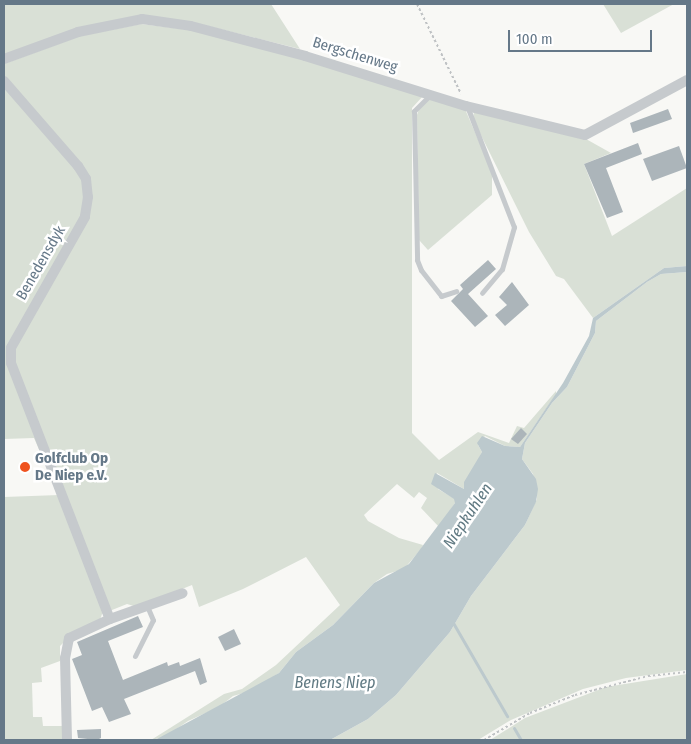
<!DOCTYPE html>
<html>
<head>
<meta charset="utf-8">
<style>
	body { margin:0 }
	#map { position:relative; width:691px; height:744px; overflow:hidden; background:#f8f8f5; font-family:"Fira Sans Condensed",sans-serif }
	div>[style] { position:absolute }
	.green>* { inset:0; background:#d9e0d6 }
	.water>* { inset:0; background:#bcc9cd }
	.stream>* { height:3px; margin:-1.5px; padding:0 1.5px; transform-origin:1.5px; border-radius:1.5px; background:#bcc9cd }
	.building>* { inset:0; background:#acb5ba }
	.path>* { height:2px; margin-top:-1px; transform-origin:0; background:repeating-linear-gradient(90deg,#bfc2c4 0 2.5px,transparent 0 5px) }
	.lane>* { height:5px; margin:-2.5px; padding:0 2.5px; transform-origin:2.5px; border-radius:2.5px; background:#c6cacd }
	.street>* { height:10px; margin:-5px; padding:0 5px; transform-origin:5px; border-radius:5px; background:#c6cacd }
	.dots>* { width:14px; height:14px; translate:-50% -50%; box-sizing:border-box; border:2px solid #fff; border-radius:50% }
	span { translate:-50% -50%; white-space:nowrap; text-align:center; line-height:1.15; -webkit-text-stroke:5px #fff; paint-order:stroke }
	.street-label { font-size:15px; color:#657888 }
	.poi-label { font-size:15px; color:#657888; font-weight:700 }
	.left { translate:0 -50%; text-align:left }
	.water-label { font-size:16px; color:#617a83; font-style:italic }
	.frame { position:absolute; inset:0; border:5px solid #657888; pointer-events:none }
	.scale { position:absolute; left:508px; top:30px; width:144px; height:22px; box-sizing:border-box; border:2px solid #657888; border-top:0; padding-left:6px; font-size:15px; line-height:18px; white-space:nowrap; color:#657888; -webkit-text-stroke:4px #fff; paint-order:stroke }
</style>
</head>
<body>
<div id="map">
	<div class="green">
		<i style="clip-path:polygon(4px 4px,271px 4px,300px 49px,192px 22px,141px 15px,4px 55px)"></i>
		<i style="clip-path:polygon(603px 4px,674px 4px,621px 33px)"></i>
		<i style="clip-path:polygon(141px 24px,190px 30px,306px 59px,423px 96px,412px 108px,412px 433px,439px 460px,478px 432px,509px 443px,517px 426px,524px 428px,556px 391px,556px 394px,520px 447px,505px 446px,485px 436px,478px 445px,482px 452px,464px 489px,437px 473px,438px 489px,455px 499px,455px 503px,439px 527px,421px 508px,427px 498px,419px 492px,414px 498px,397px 484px,364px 515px,368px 521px,399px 538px,423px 545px,421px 549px,404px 569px,387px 574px,374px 583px,333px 625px,296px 652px,279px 673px,251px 691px,233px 696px,219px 707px,188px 721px,165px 737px,151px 740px,224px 694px,242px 689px,276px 665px,340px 605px,306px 557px,243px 589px,199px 607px,192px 585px,137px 607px,127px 604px,102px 614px,100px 620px,72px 634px,60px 646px,60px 661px,41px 668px,42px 682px,32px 683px,33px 717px,42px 717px,43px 726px,62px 726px,63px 740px,4px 740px,4px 497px,59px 495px,34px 438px,4px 439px,4px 64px,80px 36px)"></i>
		<i style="clip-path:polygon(431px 98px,465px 109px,492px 172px,492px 195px,428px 250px,419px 240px,417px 115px,420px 106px)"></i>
		<i style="clip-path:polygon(474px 112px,586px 139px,611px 153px,584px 164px,612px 236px,687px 188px,687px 266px,664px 268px,593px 318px,564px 279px,556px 276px,529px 232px,473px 119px)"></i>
		<i style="clip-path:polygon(687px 272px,687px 670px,626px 678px,583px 689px,511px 720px,478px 740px,330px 740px,368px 719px,396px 695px,450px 632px,471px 596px,525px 525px,537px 499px,533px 474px,522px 459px,525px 443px,552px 403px,567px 387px,595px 333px,596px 321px,647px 282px,661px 274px)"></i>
		<i style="clip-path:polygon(687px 674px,687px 740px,490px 740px,525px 718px,606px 687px)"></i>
	</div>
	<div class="water">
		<i style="clip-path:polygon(687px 266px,687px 272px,661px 274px,647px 282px,596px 321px,595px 333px,567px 387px,552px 403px,525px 443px,522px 459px,536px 479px,538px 489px,536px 502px,525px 525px,471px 596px,450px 632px,396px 695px,368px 719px,330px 740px,155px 740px,279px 673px,296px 652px,333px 625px,374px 583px,409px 564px,455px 503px,454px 499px,431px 484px,435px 473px,464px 489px,464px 482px,482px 452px,477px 443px,482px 436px,505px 446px,520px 447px,563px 383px,589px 336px,593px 318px,664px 268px)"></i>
	</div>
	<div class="stream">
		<i style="left:452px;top:621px;width:110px;rotate:59.9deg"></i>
		<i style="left:514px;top:728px;width:14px;rotate:60deg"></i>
	</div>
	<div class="building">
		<i style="clip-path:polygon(668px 109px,672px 119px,633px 133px,630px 123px)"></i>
		<i style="clip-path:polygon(638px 143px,642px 154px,606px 168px,623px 212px,607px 218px,584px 164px)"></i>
		<i style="clip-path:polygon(679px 146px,687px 168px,652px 181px,643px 159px)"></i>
		<i style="clip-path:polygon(488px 260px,496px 269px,468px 294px,488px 316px,475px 327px,451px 301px,463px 289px,460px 285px)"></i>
		<i style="clip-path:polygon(512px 282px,529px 305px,505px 326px,495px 315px,507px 305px,499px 297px)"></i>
		<i style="clip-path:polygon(521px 428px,527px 434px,518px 444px,511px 439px)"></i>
		<i style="clip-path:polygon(138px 616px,143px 627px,108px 641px,123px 680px,167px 662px,168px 666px,179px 662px,180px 666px,200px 658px,207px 682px,200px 685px,195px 671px,124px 699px,131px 714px,109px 722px,102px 707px,92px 711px,72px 659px,82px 655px,77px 642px)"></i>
		<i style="clip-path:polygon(234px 629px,241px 644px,225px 651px,218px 637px)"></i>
		<i style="clip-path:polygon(101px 729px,101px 738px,97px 740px,78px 738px,77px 730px)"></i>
	</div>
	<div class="path">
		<i style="left:417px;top:4px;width:100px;rotate:63.9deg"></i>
		<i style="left:484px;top:740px;width:53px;rotate:-30.4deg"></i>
		<i style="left:530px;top:713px;width:48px;rotate:-21.8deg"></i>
		<i style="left:575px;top:695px;width:75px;rotate:-14.6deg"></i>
		<i style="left:648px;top:676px;width:39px;rotate:-6deg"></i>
	</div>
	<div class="lane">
		<i style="left:430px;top:95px;width:23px;rotate:135deg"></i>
		<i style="left:414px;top:111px;width:149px;rotate:88.8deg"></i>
		<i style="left:417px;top:260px;width:11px;rotate:68deg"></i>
		<i style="left:421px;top:270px;width:33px;rotate:52deg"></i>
		<i style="left:441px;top:296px;width:16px;rotate:-18deg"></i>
		<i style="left:467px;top:106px;width:130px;rotate:68.8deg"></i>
		<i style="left:514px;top:227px;width:44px;rotate:105.9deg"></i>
		<i style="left:502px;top:269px;width:31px;rotate:130deg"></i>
		<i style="left:135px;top:656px;width:40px;rotate:-63.4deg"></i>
		<i style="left:153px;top:620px;width:15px;rotate:-113deg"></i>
	</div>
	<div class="street">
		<i style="left:4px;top:59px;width:79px;rotate:-20deg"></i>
		<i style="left:78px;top:32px;width:65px;rotate:-11.5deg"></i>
		<i style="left:142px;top:19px;width:49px;rotate:8.1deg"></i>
		<i style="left:191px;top:26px;width:118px;rotate:14.7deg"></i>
		<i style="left:305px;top:56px;width:169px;rotate:17.3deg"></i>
		<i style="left:466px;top:106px;width:122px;rotate:13.7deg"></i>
		<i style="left:585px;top:135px;width:116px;rotate:-28.3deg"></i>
		<i style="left:4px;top:81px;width:113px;rotate:49deg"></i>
		<i style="left:78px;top:166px;width:15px;rotate:58deg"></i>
		<i style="left:86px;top:179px;width:18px;rotate:84deg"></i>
		<i style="left:88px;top:197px;width:20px;rotate:99deg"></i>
		<i style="left:85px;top:217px;width:150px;rotate:119.5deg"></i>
		<i style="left:11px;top:348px;width:15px;rotate:90deg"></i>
		<i style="left:11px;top:363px;width:274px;rotate:68.9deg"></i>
		<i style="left:110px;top:619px;width:45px;rotate:155.1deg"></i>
		<i style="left:69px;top:638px;width:20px;rotate:101deg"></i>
		<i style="left:65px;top:658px;width:82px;rotate:88.6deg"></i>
		<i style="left:110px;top:619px;width:77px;rotate:-19.6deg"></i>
	</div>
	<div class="dots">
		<i style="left:25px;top:467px;background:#ef531f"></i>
	</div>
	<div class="street-label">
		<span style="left:355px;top:55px;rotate:17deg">Bergschenweg</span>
		<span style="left:41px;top:263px;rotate:-60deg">Benedensdyk</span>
	</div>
	<div class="poi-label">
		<span class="left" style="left:35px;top:467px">Golfclub Op<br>De Niep e.V.</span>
	</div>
	<div class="water-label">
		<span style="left:468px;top:516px;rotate:-56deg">Niepkuhlen</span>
		<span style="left:335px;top:683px">Benens Niep</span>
	</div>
	<div class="frame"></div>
	<div class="scale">100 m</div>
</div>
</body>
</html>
